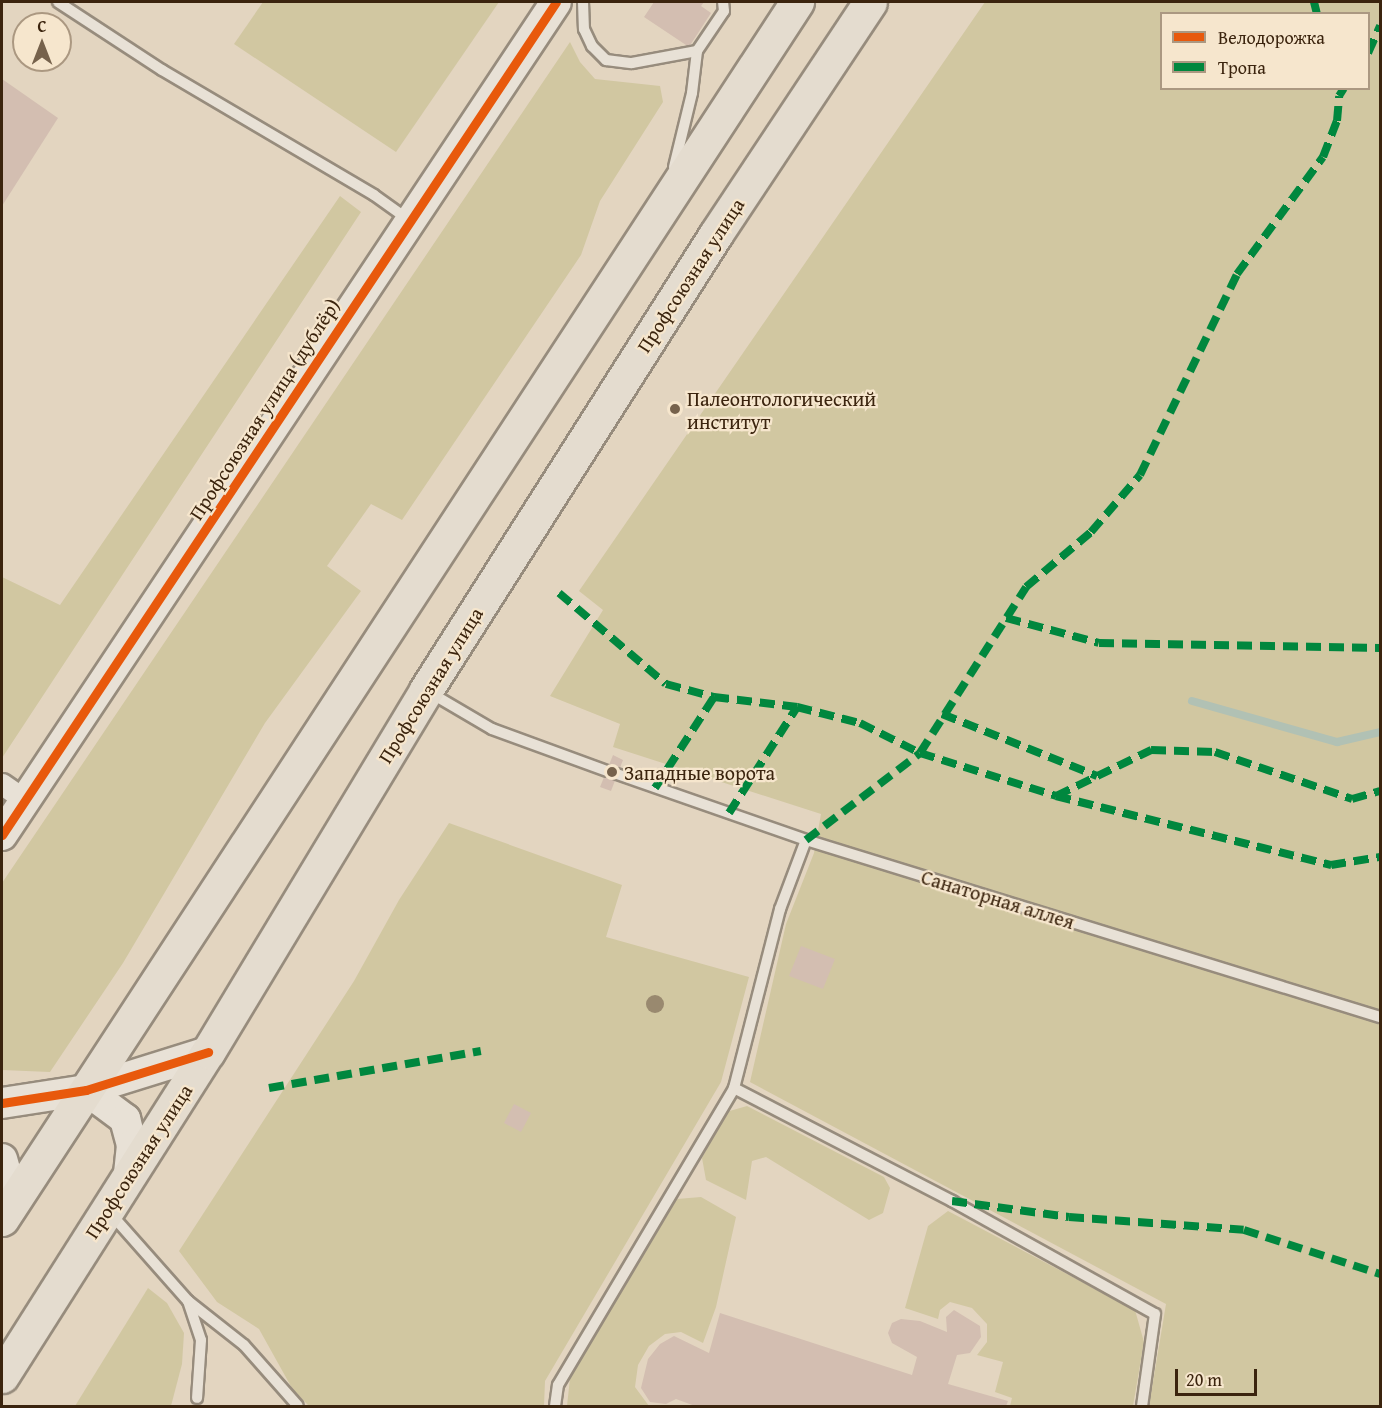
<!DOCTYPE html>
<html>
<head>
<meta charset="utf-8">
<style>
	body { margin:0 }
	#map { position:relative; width:1382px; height:1408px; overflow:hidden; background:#e3d5c0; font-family:"Gentium Book Plus",serif }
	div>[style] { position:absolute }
	.green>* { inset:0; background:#d1c7a1 }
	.stream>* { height:8px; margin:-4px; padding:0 4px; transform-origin:4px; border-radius:4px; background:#b1c1b4 }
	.building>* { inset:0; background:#d3beb1 }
	.roads { filter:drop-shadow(2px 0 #978c7d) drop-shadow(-2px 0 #978c7d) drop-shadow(0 2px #978c7d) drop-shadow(0 -2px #978c7d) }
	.lane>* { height:10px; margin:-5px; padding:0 5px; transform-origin:5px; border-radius:5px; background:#e8e1d6 }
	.street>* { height:21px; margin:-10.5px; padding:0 10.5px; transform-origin:10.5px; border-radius:10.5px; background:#e8e1d6 }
	.secondary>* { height:30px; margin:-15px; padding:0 15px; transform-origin:15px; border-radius:15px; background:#e8e1d6 }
	.primary>* { height:33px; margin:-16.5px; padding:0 16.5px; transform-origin:16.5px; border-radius:16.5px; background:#e4dccf }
	.quiet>* { height:8px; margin-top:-4px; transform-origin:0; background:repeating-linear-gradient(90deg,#00873e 0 15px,transparent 0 23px) }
	.cycleway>* { height:9px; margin:-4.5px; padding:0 4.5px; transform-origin:4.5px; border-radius:4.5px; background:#e8590c }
	.trees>* { width:18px; height:18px; margin:-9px; border-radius:50%; background:#99896f }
	.dots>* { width:16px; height:16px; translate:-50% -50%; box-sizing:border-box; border:3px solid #f6e6cd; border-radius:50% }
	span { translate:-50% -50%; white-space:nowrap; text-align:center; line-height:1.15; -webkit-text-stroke:4.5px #f6e6cd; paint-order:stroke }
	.street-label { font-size:20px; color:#3b240e }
	.poi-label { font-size:20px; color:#3b240e }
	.left { translate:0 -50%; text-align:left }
	.frame { position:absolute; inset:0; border:3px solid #3b240e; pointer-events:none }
	.legend { position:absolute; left:1160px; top:12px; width:210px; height:78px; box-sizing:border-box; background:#f6e6cd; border:2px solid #ab9881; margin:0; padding:8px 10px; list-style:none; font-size:18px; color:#3b240e }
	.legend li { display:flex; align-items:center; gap:12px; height:30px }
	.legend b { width:30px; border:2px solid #ab9881 }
	.north { position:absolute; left:12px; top:12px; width:60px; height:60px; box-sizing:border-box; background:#f6e6cd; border:2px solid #ab9881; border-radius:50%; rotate:0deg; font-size:16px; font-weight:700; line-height:24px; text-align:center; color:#3b240e }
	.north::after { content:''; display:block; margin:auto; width:21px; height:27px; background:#76624c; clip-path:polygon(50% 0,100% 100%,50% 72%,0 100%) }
	.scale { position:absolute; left:1175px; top:1369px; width:82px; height:27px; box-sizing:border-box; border:3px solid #3b240e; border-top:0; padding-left:8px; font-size:18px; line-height:21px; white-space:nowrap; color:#3b240e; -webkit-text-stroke:4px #f6e6cd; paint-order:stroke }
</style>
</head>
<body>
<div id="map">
	<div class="green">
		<i style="clip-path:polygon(263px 2px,499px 2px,396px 152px,234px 44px)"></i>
		<i style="clip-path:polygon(evenodd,985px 2px,1380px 2px,1380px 1406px,1149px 1406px,1166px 1304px,750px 1082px,786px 924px,814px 853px,821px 814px,613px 747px,620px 724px,550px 696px,603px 610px,579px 591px,985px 2px,1162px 14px,1368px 14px,1368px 88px,1162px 88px,1162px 14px)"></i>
		<i style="clip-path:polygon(570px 42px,580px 62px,595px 79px,660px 86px,663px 102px,600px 201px,581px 255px,402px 520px,371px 504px,327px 566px,361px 591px,265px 723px,123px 963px,50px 1072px,2px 1070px,2px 883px)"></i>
		<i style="clip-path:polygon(340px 196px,361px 212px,2px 758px,2px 577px,60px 605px)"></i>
		<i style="clip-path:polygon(449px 823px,622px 885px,606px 937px,749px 977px,721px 1082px,545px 1381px,544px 1406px,309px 1406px,293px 1390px,259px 1329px,217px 1302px,179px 1251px,354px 981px,399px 900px)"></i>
		<i style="clip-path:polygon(747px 1106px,884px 1177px,890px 1188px,883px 1213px,869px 1220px,766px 1157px,752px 1161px,746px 1200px,706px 1180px,702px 1158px,726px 1112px)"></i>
		<i style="clip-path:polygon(701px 1197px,736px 1217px,716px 1307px,703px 1343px,681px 1332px,665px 1334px,649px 1346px,638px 1365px,635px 1387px,649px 1406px,567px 1406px,570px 1378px,677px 1199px)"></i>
		<i style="clip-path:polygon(948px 1211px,1135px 1310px,1144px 1342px,1133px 1406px,1010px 1406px,1012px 1398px,995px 1392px,1003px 1362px,977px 1355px,987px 1342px,987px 1324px,972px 1308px,950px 1302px,940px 1310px,938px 1319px,905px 1308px,928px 1226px)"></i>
		<i style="clip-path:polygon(148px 1288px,167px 1303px,184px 1333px,182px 1364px,171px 1406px,75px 1406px)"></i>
	</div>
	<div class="stream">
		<i style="left:1192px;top:701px;width:151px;rotate:15.8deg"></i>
		<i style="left:1337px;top:742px;width:44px;rotate:-13.1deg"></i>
	</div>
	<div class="building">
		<i style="clip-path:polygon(654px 2px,704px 2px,701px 6px,711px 13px,689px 47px,644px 17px)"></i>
		<i style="clip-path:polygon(2px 79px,58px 118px,2px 206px)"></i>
		<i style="clip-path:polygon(613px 755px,623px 760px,611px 791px,600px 787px)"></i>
		<i style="clip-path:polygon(801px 946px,835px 959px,823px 989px,789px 976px)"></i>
		<i style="clip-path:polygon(514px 1104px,531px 1113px,521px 1132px,504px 1123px)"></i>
		<i style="clip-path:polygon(954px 1310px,980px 1326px,981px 1337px,970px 1353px,957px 1355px,948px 1384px,1008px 1401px,1006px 1406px,695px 1406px,676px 1399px,666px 1404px,650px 1402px,641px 1388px,648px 1359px,660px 1344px,674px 1336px,709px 1353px,720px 1313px,912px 1375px,917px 1357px,892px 1343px,888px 1333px,892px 1323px,901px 1319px,920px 1321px,947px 1332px,946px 1317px)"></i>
	</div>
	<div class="roads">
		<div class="lane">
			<i style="left:58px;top:2px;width:124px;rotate:33.2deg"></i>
			<i style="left:162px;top:70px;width:246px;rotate:30.5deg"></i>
			<i style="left:374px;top:195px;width:43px;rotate:35.5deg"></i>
			<i style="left:583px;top:2px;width:27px;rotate:88deg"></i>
			<i style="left:584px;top:29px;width:19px;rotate:65deg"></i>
			<i style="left:592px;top:46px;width:20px;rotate:45deg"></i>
			<i style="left:606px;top:60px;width:26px;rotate:7deg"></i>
			<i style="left:632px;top:63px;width:66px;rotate:-10.5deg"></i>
			<i style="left:674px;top:167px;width:76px;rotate:-76.3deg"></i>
			<i style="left:692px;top:93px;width:42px;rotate:-83.2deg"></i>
			<i style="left:697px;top:51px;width:48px;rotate:-56deg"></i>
			<i style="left:724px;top:11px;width:9px;rotate:-96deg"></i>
			<i style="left:429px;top:692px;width:73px;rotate:30.4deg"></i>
			<i style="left:492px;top:729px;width:122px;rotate:20.1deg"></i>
			<i style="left:617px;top:774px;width:200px;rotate:19.2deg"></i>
			<i style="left:806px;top:840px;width:601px;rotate:17.14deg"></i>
			<i style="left:806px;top:840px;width:74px;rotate:110.6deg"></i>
			<i style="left:780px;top:909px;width:185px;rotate:104.4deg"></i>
			<i style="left:734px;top:1088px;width:246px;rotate:27.4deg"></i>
			<i style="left:952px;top:1201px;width:232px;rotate:29.1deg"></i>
			<i style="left:1155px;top:1314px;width:93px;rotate:98deg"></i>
			<i style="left:111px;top:1214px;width:116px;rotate:48.5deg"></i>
			<i style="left:188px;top:1301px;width:41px;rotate:71.6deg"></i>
			<i style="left:201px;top:1340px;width:58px;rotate:93.9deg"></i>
			<i style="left:188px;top:1301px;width:71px;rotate:38.2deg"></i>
			<i style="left:244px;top:1345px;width:81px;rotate:48.5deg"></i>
			<i style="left:555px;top:1406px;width:21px;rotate:-82deg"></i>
			<i style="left:558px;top:1385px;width:345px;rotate:-59.3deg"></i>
		</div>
		<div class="street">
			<i style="left:2px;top:784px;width:28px;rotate:35deg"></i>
		</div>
		<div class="secondary">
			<i style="left:2px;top:835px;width:1000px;rotate:-56.37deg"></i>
			<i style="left:86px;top:1090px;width:49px;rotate:36.6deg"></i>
			<i style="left:125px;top:1119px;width:27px;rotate:75deg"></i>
			<i style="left:132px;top:1145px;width:30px;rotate:96deg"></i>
			<i style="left:2px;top:1103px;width:85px;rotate:-8.8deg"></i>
			<i style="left:86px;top:1090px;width:128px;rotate:-17.3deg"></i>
			<i style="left:2px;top:1159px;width:15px;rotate:74deg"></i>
			<i style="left:6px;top:1173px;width:45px;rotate:95.1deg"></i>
		</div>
		<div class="primary">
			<i style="left:2px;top:1219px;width:1454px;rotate:-56.85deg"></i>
			<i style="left:2px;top:1376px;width:384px;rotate:-57.6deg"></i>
			<i style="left:208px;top:1052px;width:423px;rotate:-58.9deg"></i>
			<i style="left:426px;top:690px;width:540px;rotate:-57.55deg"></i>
			<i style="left:716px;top:234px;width:278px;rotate:-56.4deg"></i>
		</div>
	</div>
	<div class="quiet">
		<i style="left:1314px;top:2px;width:12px;rotate:76deg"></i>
		<i style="left:1368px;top:53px;width:30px;rotate:-66deg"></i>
		<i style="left:559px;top:593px;width:140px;rotate:40.4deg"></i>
		<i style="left:666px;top:684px;width:50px;rotate:15.2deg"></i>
		<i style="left:714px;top:697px;width:84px;rotate:6.9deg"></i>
		<i style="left:797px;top:707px;width:65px;rotate:14.3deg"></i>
		<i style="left:860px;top:723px;width:67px;rotate:26.6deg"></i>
		<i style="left:920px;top:753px;width:143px;rotate:17.5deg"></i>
		<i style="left:1056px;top:796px;width:284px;rotate:14.1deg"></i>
		<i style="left:1331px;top:865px;width:50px;rotate:-9.3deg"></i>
		<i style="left:1006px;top:618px;width:96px;rotate:15deg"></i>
		<i style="left:1099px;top:643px;width:281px;rotate:1deg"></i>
		<i style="left:942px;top:714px;width:167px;rotate:21.8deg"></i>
		<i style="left:655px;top:788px;width:108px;rotate:-57deg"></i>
		<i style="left:1056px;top:796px;width:106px;rotate:-25.8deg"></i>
		<i style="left:1151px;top:750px;width:64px;rotate:1.8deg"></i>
		<i style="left:1215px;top:752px;width:145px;rotate:18.9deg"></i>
		<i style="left:1352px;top:799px;width:29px;rotate:-16deg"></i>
		<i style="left:729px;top:813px;width:126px;rotate:-57.3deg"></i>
		<i style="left:806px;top:840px;width:143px;rotate:-37.3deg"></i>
		<i style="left:920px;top:753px;width:197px;rotate:-57.4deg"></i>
		<i style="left:1026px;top:587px;width:85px;rotate:-40.2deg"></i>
		<i style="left:1091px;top:532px;width:75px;rotate:-49.3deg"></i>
		<i style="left:1140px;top:475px;width:223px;rotate:-64.2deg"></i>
		<i style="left:1237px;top:274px;width:145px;rotate:-53.7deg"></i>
		<i style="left:1323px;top:157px;width:39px;rotate:-69deg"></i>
		<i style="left:1337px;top:121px;width:25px;rotate:-85deg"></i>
		<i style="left:1339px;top:96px;width:9px;rotate:-58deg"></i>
		<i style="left:269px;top:1088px;width:215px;rotate:-9.9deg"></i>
		<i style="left:952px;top:1201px;width:118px;rotate:7.8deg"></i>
		<i style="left:1069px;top:1217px;width:175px;rotate:4.2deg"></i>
		<i style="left:1244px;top:1230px;width:143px;rotate:17.9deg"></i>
	</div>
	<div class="cycleway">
		<i style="left:2px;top:835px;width:1000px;rotate:-56.37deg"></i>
		<i style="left:2px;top:1103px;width:85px;rotate:-8.8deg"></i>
		<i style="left:86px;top:1090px;width:128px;rotate:-17.3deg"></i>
	</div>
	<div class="trees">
		<i style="left:655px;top:1004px"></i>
	</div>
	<div class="dots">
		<i style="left:675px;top:409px;background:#76624c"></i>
		<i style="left:612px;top:772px;background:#76624c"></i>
	</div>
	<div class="street-label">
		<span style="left:690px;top:275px;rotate:-57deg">Профсоюзная улица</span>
		<span style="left:264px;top:409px;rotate:-57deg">Профсоюзная улица (дублёр)</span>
		<span style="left:430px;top:685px;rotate:-58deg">Профсоюзная улица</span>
		<span style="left:998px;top:899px;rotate:17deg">Санаторная аллея</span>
		<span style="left:138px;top:1161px;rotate:-57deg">Профсоюзная улица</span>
	</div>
	<div class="poi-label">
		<span class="left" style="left:687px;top:410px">Палеонтологический<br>институт</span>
		<span class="left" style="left:624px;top:772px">Западные ворота</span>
	</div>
	<div class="frame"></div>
	<ul class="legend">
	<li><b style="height:8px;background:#e8590c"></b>Велодорожка</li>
	<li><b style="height:8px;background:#00873e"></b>Тропа</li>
	</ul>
	<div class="north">С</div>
	<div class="scale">20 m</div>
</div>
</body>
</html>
